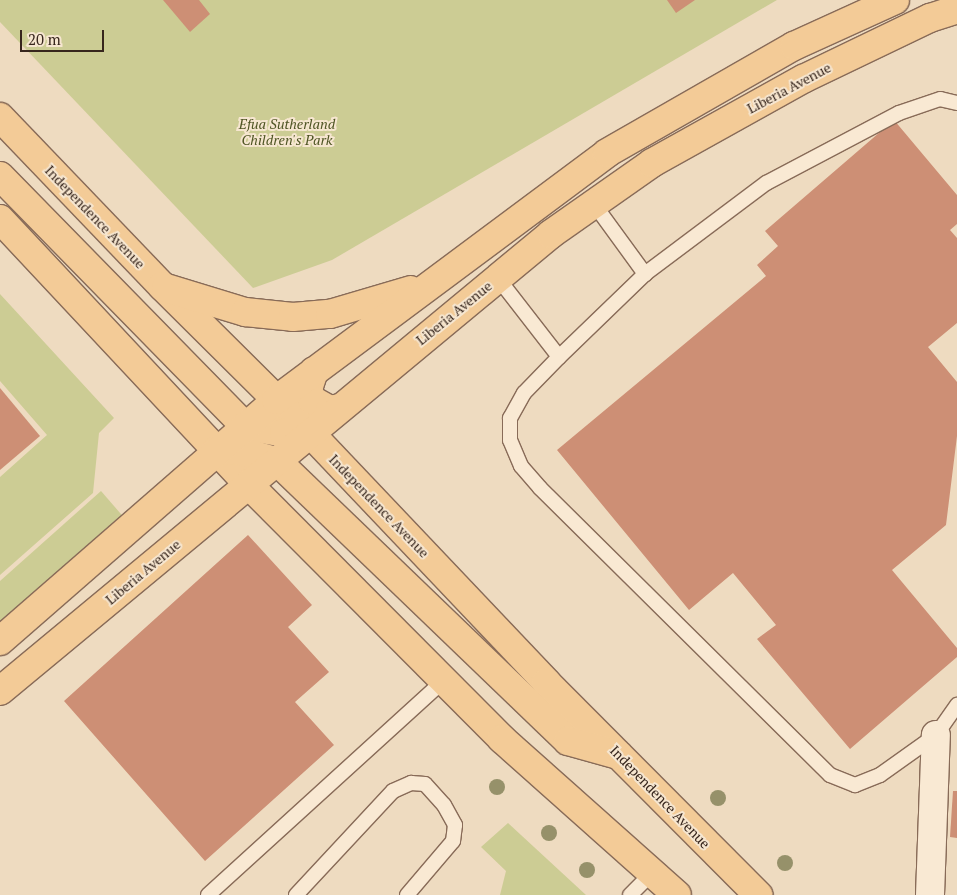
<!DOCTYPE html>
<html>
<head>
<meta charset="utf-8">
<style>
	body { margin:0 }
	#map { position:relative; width:957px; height:895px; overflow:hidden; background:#eedbc0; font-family:"PT Serif",serif }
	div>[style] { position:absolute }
	.green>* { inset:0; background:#cccc94 }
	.building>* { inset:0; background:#cd8f75 }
	.roads { filter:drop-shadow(1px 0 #886b58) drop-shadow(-1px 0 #886b58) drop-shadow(0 1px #886b58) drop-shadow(0 -1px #886b58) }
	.service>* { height:14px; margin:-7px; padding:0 7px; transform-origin:7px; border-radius:7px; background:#f9e9d3 }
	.minor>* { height:28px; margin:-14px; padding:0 14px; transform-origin:14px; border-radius:14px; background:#f9e9d3 }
	.primary>* { height:28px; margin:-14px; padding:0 14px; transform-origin:14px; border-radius:14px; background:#f3cb97 }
	.trees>* { width:16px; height:16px; margin:-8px; border-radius:50%; background:#96916a }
	span { translate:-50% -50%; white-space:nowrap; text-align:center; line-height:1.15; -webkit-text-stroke:4px #f6e6d0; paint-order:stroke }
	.street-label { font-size:14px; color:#37261d }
	.park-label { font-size:14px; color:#4e5423; font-style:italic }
	.scale { position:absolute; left:20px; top:30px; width:84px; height:22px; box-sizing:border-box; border:2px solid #37261d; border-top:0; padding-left:6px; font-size:15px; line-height:18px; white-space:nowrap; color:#37261d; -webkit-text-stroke:4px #f6e6d0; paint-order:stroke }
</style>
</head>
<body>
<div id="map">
	<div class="green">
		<i style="clip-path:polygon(0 0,777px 0,332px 260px,253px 288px,0 22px)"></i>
		<i style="clip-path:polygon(0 294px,114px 418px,99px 433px,93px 493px,0 575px,0 477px,47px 435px,0 381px)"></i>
		<i style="clip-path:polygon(101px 491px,127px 521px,0 634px,0 581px)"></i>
		<i style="clip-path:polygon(508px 823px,586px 895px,500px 895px,506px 871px,481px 847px)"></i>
	</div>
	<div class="building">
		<i style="clip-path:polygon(163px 0,199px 0,210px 14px,190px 32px)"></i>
		<i style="clip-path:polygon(667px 0,695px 0,676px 13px)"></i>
		<i style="clip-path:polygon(894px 120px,957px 195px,957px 224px,950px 230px,957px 238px,957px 323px,928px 347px,957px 382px,957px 436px,946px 525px,892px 570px,957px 648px,957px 657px,850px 749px,757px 639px,776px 625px,733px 573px,689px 610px,557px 450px,766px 276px,757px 265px,778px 246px,765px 231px)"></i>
		<i style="clip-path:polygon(0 388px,40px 436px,0 470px)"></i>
		<i style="clip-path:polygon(248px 535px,312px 605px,288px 627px,329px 672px,295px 702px,334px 745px,205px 861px,64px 701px)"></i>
		<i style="clip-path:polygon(953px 791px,957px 791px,957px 838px,950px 837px)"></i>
	</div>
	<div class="roads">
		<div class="service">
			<i style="left:957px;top:103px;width:17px;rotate:-167deg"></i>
			<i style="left:940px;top:99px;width:43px;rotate:161.1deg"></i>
			<i style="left:899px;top:113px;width:150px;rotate:152.2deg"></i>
			<i style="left:766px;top:183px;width:151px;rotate:143.1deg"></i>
			<i style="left:645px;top:274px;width:120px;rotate:136deg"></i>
			<i style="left:559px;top:357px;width:50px;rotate:134.2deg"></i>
			<i style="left:524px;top:393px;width:29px;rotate:119deg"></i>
			<i style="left:510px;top:418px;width:22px;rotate:90deg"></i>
			<i style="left:510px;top:440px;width:28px;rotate:67deg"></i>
			<i style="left:521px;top:466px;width:29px;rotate:49deg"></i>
			<i style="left:540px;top:488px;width:408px;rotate:44.7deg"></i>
			<i style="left:830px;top:775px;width:27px;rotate:22deg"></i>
			<i style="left:855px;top:785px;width:27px;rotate:-22deg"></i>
			<i style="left:880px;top:775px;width:69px;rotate:-35.5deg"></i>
			<i style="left:936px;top:735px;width:37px;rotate:-55deg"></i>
			<i style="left:594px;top:204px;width:87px;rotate:53.9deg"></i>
			<i style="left:497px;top:277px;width:101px;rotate:52.2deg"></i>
			<i style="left:208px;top:895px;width:321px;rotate:-42.3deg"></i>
			<i style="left:296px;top:895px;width:142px;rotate:-47deg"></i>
			<i style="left:393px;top:791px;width:20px;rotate:-24deg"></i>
			<i style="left:411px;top:783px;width:14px;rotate:4deg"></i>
			<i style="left:425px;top:784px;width:28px;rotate:48deg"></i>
			<i style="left:444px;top:805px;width:23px;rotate:61deg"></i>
			<i style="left:455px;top:825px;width:16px;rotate:97deg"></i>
			<i style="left:453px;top:841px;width:71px;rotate:130.4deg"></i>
			<i style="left:630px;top:895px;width:33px;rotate:-45deg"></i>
		</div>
		<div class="minor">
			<i style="left:930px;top:895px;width:160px;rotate:-87.9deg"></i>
		</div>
		<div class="primary">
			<i style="left:0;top:117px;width:234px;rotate:46.2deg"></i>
			<i style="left:162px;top:286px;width:209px;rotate:44.8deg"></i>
			<i style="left:310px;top:433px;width:343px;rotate:46.5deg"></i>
			<i style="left:546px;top:682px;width:301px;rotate:45.1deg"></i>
			<i style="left:0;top:176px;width:350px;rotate:45.6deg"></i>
			<i style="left:245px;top:426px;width:40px;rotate:10deg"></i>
			<i style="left:284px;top:433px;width:26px"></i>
			<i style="left:0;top:219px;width:363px;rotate:46.9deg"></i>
			<i style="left:248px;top:484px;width:360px;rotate:45.1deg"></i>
			<i style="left:502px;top:739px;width:234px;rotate:41.7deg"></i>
			<i style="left:166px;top:288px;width:83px;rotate:16.9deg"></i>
			<i style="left:245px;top:312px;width:48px;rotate:5.9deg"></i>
			<i style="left:293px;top:317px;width:37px;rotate:-5deg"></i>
			<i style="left:330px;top:314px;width:84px;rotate:-16.5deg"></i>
			<i style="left:314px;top:371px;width:20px;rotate:108deg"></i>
			<i style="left:308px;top:390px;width:11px;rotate:68deg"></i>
			<i style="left:312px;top:400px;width:21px;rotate:29deg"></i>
			<i style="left:330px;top:410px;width:10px;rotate:-11deg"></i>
			<i style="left:216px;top:450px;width:24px;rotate:2deg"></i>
			<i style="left:240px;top:451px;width:40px;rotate:16deg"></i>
			<i style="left:278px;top:462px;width:402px;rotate:43.9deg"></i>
			<i style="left:568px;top:741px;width:52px;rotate:15.6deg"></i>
			<i style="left:0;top:641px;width:366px;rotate:-41.1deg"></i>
			<i style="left:276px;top:400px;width:413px;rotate:-36.7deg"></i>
			<i style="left:607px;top:153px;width:215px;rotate:-29.8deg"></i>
			<i style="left:794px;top:46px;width:111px;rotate:-24.5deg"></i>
			<i style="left:0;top:691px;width:716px;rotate:-39.67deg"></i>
			<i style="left:551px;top:234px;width:123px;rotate:-35.1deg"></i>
			<i style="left:652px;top:163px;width:173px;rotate:-29.1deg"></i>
			<i style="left:803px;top:79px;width:141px;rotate:-25.7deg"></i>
			<i style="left:930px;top:18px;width:28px;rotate:-18deg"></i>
		</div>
	</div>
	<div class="trees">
		<i style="left:497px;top:787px"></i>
		<i style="left:718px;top:798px"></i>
		<i style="left:549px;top:833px"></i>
		<i style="left:785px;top:863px"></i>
		<i style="left:587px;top:870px"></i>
	</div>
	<div class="street-label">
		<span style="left:789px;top:88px;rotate:-28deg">Liberia Avenue</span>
		<span style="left:95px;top:217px;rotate:46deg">Independence Avenue</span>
		<span style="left:454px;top:313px;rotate:-39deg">Liberia Avenue</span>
		<span style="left:379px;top:506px;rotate:46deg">Independence Avenue</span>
		<span style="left:143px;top:572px;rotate:-40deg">Liberia Avenue</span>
		<span style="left:660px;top:797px;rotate:46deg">Independence Avenue</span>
	</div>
	<div class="park-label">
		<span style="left:287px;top:132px">Efua Sutherland<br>Children's Park</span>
	</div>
	<div class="scale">20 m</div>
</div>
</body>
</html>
